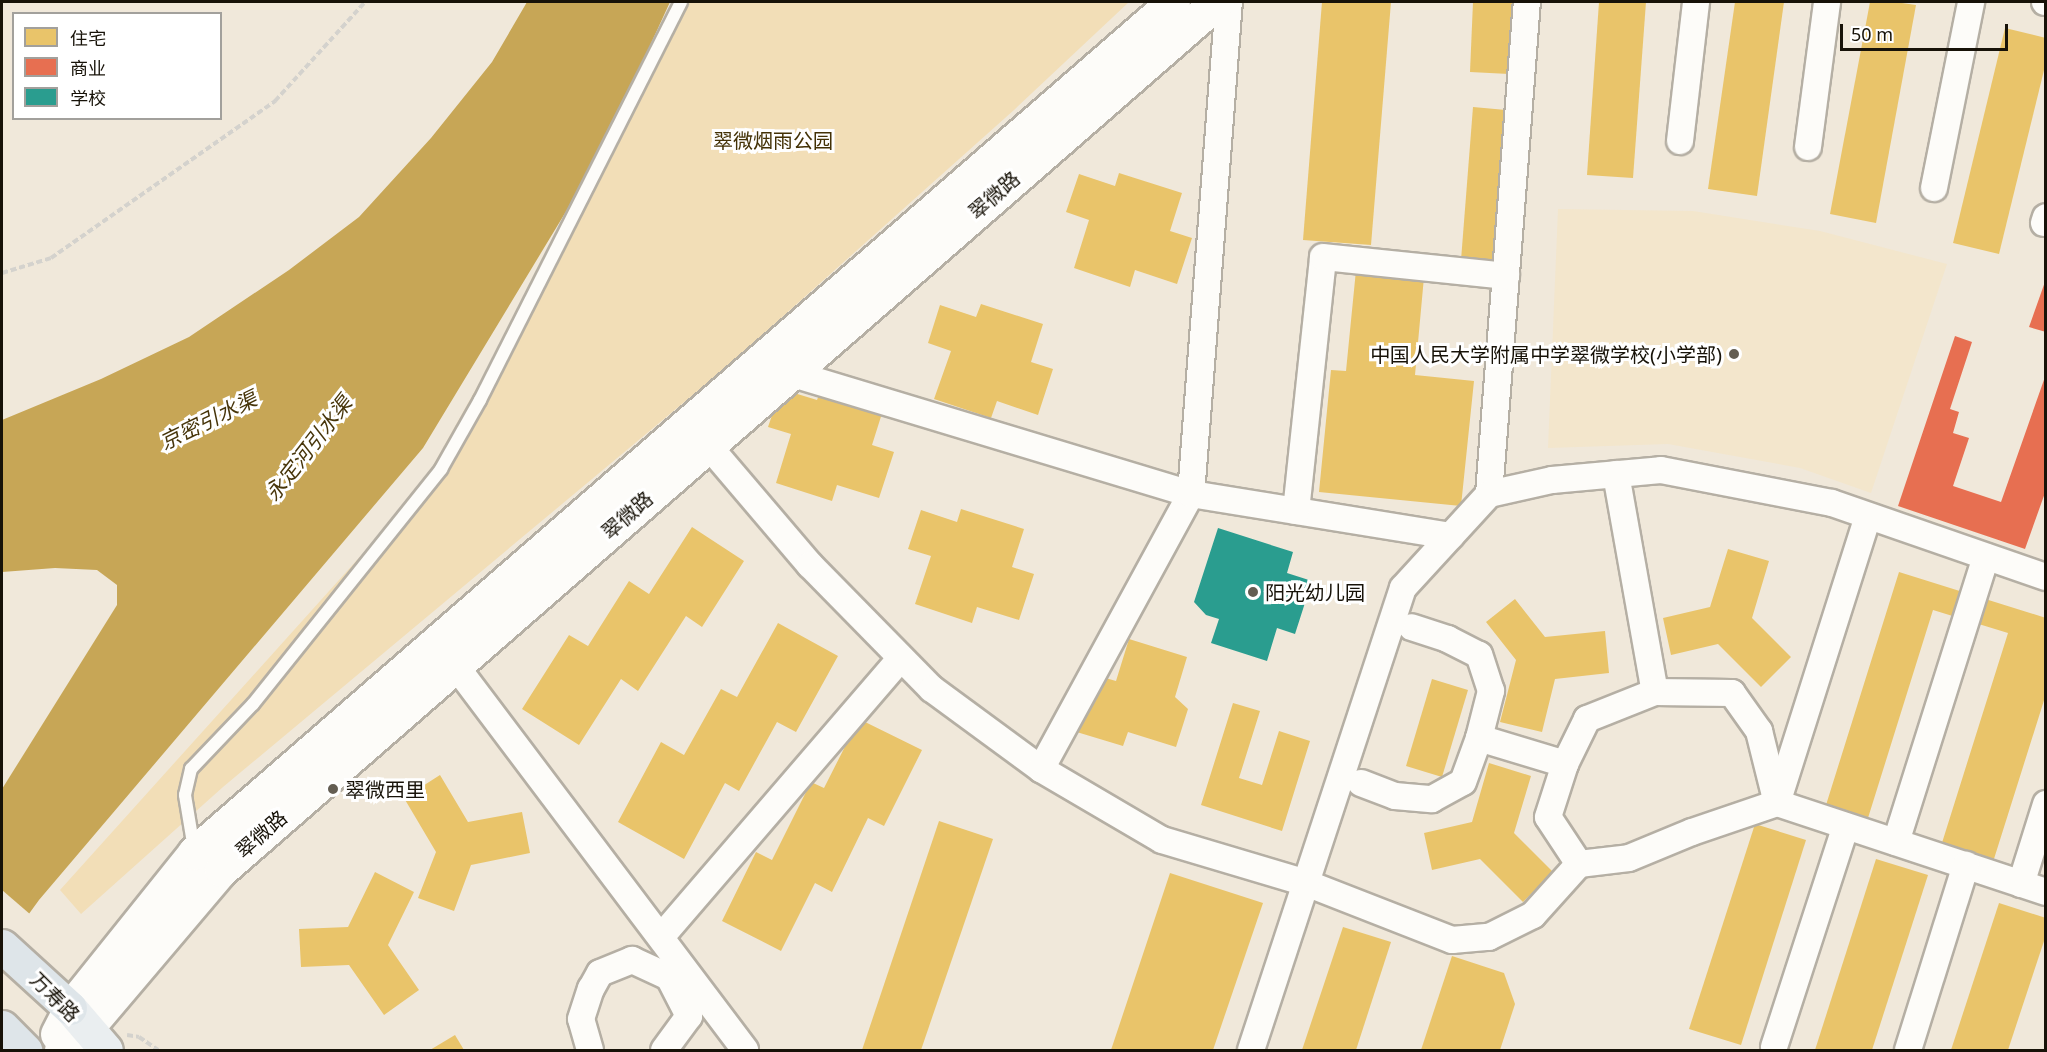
<!DOCTYPE html>
<html>
<head>
<meta charset="utf-8">
<style>
	body { margin:0 }
	#map { position:relative; width:2047px; height:1052px; overflow:hidden; background:#f0e8da; font-family:"Noto Sans","Noto Sans SC",sans-serif }
	div>[style] { position:absolute }
	.built>* { inset:0; background:#f3e6cc }
	.green>* { inset:0; background:#f2deb7 }
	.water>* { inset:0; background:#c7a656 }
	.pier>* { inset:0; background:#f0e8da }
	.homes>* { inset:0; background:#e9c46a }
	.shops>* { inset:0; background:#e76f51 }
	.schools>* { inset:0; background:#2a9d8f }
	.path>* { height:4px; margin-top:-2px; transform-origin:0; background:repeating-linear-gradient(90deg,#d4d2cd 0 6px,transparent 0 9px) }
	.roads { filter:drop-shadow(2px 0 #b5afa4) drop-shadow(-2px 0 #b5afa4) drop-shadow(0 2px #b5afa4) drop-shadow(0 -2px #b5afa4) }
	.lane>* { height:12px; margin:-6px; padding:0 6px; transform-origin:6px; border-radius:6px; background:#fdfcf9 }
	.street>* { height:26px; margin:-13px; padding:0 13px; transform-origin:13px; border-radius:13px; background:#fdfcf9 }
	.secondary>* { height:33px; margin:-16.5px; padding:0 16.5px; transform-origin:16.5px; border-radius:16.5px; background:#fdfcf9 }
	.primary>* { height:33px; margin:-16.5px; padding:0 16.5px; transform-origin:16.5px; border-radius:16.5px; background:#eaeef0 }
	.highway>* { height:33px; margin:-16.5px; padding:0 16.5px; transform-origin:16.5px; border-radius:16.5px; background:#dee5e9 }
	.dots>* { width:16px; height:16px; translate:-50% -50%; box-sizing:border-box; border:3px solid #fff; border-radius:50% }
	span { translate:-50% -50%; white-space:nowrap; text-align:center; line-height:1.15; -webkit-text-stroke:6px #fff; paint-order:stroke }
	.park-label { font-size:20px; color:#433105 }
	.street-label { font-size:20px; color:#171208 }
	.poi-label { font-size:20px; color:#171208 }
	.right { translate:-100% -50%; text-align:right }
	.left { translate:0 -50%; text-align:left }
	.water-label { font-size:21px; color:#47350a; font-style:italic }
	.frame { position:absolute; inset:0; border:3px solid #171208; pointer-events:none }
	.legend { position:absolute; left:12px; top:12px; width:210px; height:108px; box-sizing:border-box; background:#fff; border:2px solid #a2a09c; margin:0; padding:8px 10px; list-style:none; font-size:18px; color:#171208 }
	.legend li { display:flex; align-items:center; gap:12px; height:30px }
	.legend b { width:30px; border:2px solid #a2a09c }
	.scale { position:absolute; left:1840px; top:24px; width:168px; height:27px; box-sizing:border-box; border:3px solid #171208; border-top:0; padding-left:8px; font-size:18px; line-height:21px; white-space:nowrap; color:#171208; -webkit-text-stroke:4px #fff; paint-order:stroke }
</style>
</head>
<body>
<div id="map">
	<div class="built">
		<i style="clip-path:polygon(1558px 209px,1693px 211px,1820px 231px,1947px 264px,1871px 493px,1800px 468px,1668px 444px,1548px 448px)"></i>
	</div>
	<div class="green">
		<i style="clip-path:polygon(689px 2px,1129px 2px,1014px 110px,725px 368px,223px 787px,81px 914px,60px 890px,419px 491px,674px 34px)"></i>
	</div>
	<div class="water">
		<i style="clip-path:polygon(527px 2px,670px 2px,599px 157px,423px 448px,39px 900px,2px 951px,2px 789px,117px 605px,117px 585px,97px 570px,55px 568px,2px 572px,2px 420px,101px 379px,189px 337px,289px 270px,359px 217px,431px 138px,492px 62px)"></i>
	</div>
	<div class="pier">
		<i style="clip-path:polygon(2px 890px,31px 915px,2px 954px)"></i>
	</div>
	<div class="homes">
		<i style="clip-path:polygon(1322px 2px,1391px 2px,1371px 245px,1303px 240px)"></i>
		<i style="clip-path:polygon(1473px 2px,1512px 2px,1509px 74px,1470px 72px)"></i>
		<i style="clip-path:polygon(1599px 2px,1646px 2px,1633px 178px,1587px 175px)"></i>
		<i style="clip-path:polygon(1735px 2px,1784px 2px,1757px 196px,1708px 189px)"></i>
		<i style="clip-path:polygon(1870px 2px,1895px 2px,1916px 5px,1876px 223px,1830px 214px)"></i>
		<i style="clip-path:polygon(2005px 28px,2046px 38px,2046px 62px,1999px 254px,1953px 243px)"></i>
		<i style="clip-path:polygon(1473px 107px,1506px 110px,1494px 263px,1461px 260px)"></i>
		<i style="clip-path:polygon(1119px 173px,1182px 193px,1170px 231px,1192px 238px,1177px 284px,1135px 270px,1130px 287px,1074px 268px,1089px 220px,1066px 212px,1079px 174px,1115px 186px)"></i>
		<i style="clip-path:polygon(1356px 270px,1424px 277px,1415px 375px,1474px 381px,1461px 506px,1319px 492px,1331px 370px,1346px 371px)"></i>
		<i style="clip-path:polygon(981px 304px,1043px 324px,1031px 362px,1053px 369px,1038px 415px,997px 401px,991px 418px,934px 399px,951px 351px,928px 343px,940px 305px,976px 317px)"></i>
		<i style="clip-path:polygon(822px 387px,884px 407px,872px 445px,894px 452px,879px 498px,837px 485px,832px 501px,776px 483px,791px 434px,768px 427px,781px 389px,817px 400px)"></i>
		<i style="clip-path:polygon(961px 509px,1024px 529px,1012px 567px,1034px 574px,1019px 620px,977px 607px,972px 623px,915px 604px,931px 556px,908px 549px,921px 510px,957px 522px)"></i>
		<i style="clip-path:polygon(692px 527px,744px 561px,702px 627px,686px 616px,638px 691px,621px 679px,579px 745px,522px 709px,569px 635px,588px 646px,629px 581px,649px 594px)"></i>
		<i style="clip-path:polygon(1728px 549px,1769px 561px,1752px 618px,1791px 657px,1761px 687px,1718px 644px,1671px 655px,1663px 618px,1710px 607px)"></i>
		<i style="clip-path:polygon(1899px 572px,2046px 618px,2046px 694px,1993px 862px,1941px 846px,2008px 633px,1933px 610px,1868px 818px,1826px 805px)"></i>
		<i style="clip-path:polygon(1515px 599px,1545px 637px,1605px 631px,1609px 673px,1555px 679px,1542px 732px,1500px 722px,1516px 660px,1486px 622px)"></i>
		<i style="clip-path:polygon(778px 623px,838px 656px,796px 732px,777px 722px,739px 791px,725px 783px,684px 859px,618px 822px,661px 742px,684px 755px,721px 689px,737px 697px)"></i>
		<i style="clip-path:polygon(1129px 639px,1187px 657px,1175px 697px,1188px 709px,1176px 747px,1128px 732px,1123px 746px,1070px 730px,1080px 698px,1094px 703px,1102px 677px,1116px 681px)"></i>
		<i style="clip-path:polygon(1432px 679px,1468px 690px,1442px 777px,1406px 766px)"></i>
		<i style="clip-path:polygon(1233px 703px,1260px 711px,1239px 778px,1262px 785px,1279px 731px,1310px 741px,1282px 831px,1201px 805px)"></i>
		<i style="clip-path:polygon(859px 719px,922px 750px,884px 826px,868px 818px,832px 892px,815px 883px,781px 951px,722px 921px,756px 852px,772px 860px,811px 782px,824px 788px)"></i>
		<i style="clip-path:polygon(1489px 763px,1531px 776px,1514px 833px,1553px 872px,1523px 902px,1480px 859px,1432px 870px,1424px 833px,1472px 822px)"></i>
		<i style="clip-path:polygon(440px 775px,468px 822px,522px 812px,530px 853px,471px 865px,454px 911px,418px 898px,436px 852px,404px 798px)"></i>
		<i style="clip-path:polygon(939px 821px,993px 839px,921px 1050px,862px 1050px)"></i>
		<i style="clip-path:polygon(1755px 824px,1806px 840px,1741px 1045px,1689px 1029px)"></i>
		<i style="clip-path:polygon(1876px 859px,1928px 875px,1872px 1050px,1815px 1050px)"></i>
		<i style="clip-path:polygon(375px 872px,414px 892px,388px 945px,419px 990px,384px 1015px,349px 965px,301px 967px,299px 929px,348px 927px)"></i>
		<i style="clip-path:polygon(1170px 873px,1263px 903px,1213px 1050px,1111px 1050px)"></i>
		<i style="clip-path:polygon(1999px 903px,2046px 918px,2046px 935px,2008px 1050px,1951px 1050px)"></i>
		<i style="clip-path:polygon(1343px 927px,1391px 942px,1356px 1050px,1302px 1050px)"></i>
		<i style="clip-path:polygon(1452px 956px,1504px 973px,1515px 1004px,1500px 1050px,1421px 1050px)"></i>
		<i style="clip-path:polygon(455px 1035px,464px 1050px,430px 1050px)"></i>
	</div>
	<div class="shops">
		<i style="clip-path:polygon(2046px 279px,2046px 332px,2029px 327px)"></i>
		<i style="clip-path:polygon(1955px 336px,1972px 342px,1950px 409px,1959px 412px,1953px 433px,1969px 438px,1953px 486px,2001px 502px,2046px 374px,2046px 490px,2025px 549px,1898px 506px)"></i>
	</div>
	<div class="schools">
		<i style="clip-path:polygon(1218px 528px,1293px 552px,1287px 573px,1312px 581px,1295px 634px,1277px 628px,1267px 661px,1211px 643px,1219px 619px,1206px 615px,1194px 602px)"></i>
	</div>
	<div class="path">
		<i style="left:2px;top:273px;width:51px;rotate:-17deg"></i>
		<i style="left:51px;top:258px;width:274px;rotate:-35deg"></i>
		<i style="left:275px;top:101px;width:134px;rotate:-47.7deg"></i>
		<i style="left:127px;top:1035px;width:12px;rotate:9deg"></i>
		<i style="left:139px;top:1037px;width:23px;rotate:34deg"></i>
	</div>
	<div class="roads">
		<div class="lane">
			<i style="left:194px;top:849px;width:55px;rotate:-99.5deg"></i>
			<i style="left:185px;top:795px;width:27px;rotate:-77deg"></i>
			<i style="left:191px;top:769px;width:90px;rotate:-46.4deg"></i>
			<i style="left:253px;top:704px;width:301px;rotate:-51.3deg"></i>
			<i style="left:441px;top:469px;width:79px;rotate:-60.5deg"></i>
			<i style="left:480px;top:400px;width:446px;rotate:-63.2deg"></i>
		</div>
		<div class="street">
			<i style="left:2045px;top:2px;width:1px"></i>
			<i style="left:1680px;top:141px;width:140px;rotate:-83.4deg"></i>
			<i style="left:1808px;top:147px;width:146px;rotate:-82.5deg"></i>
			<i style="left:1934px;top:188px;width:190px;rotate:-78.7deg"></i>
			<i style="left:2044px;top:223px;width:6px;rotate:-72deg"></i>
			<i style="left:790px;top:373px;width:419px;rotate:16.8deg"></i>
			<i style="left:1191px;top:494px;width:263px;rotate:9.2deg"></i>
			<i style="left:707px;top:444px;width:159px;rotate:49.6deg"></i>
			<i style="left:810px;top:565px;width:174px;rotate:45.5deg"></i>
			<i style="left:932px;top:689px;width:135px;rotate:36.3deg"></i>
			<i style="left:1041px;top:769px;width:140px;rotate:30.4deg"></i>
			<i style="left:1162px;top:840px;width:150px;rotate:16.6deg"></i>
			<i style="left:1306px;top:883px;width:157px;rotate:21.3deg"></i>
			<i style="left:1452px;top:940px;width:37px;rotate:-5deg"></i>
			<i style="left:1489px;top:937px;width:49px;rotate:-26.6deg"></i>
			<i style="left:1533px;top:915px;width:69px;rotate:-48deg"></i>
			<i style="left:1579px;top:864px;width:50px;rotate:-6.8deg"></i>
			<i style="left:1629px;top:858px;width:68px;rotate:-22.4deg"></i>
			<i style="left:1692px;top:832px;width:90px;rotate:-18.8deg"></i>
			<i style="left:1777px;top:803px;width:283px;rotate:18.3deg"></i>
			<i style="left:1616px;top:474px;width:221px;rotate:79.9deg"></i>
			<i style="left:1489px;top:494px;width:493px;rotate:-85.6deg"></i>
			<i style="left:1296px;top:511px;width:255px;rotate:-83.9deg"></i>
			<i style="left:1323px;top:257px;width:184px;rotate:5.9deg"></i>
			<i style="left:455px;top:665px;width:482px;rotate:53deg"></i>
			<i style="left:1479px;top:738px;width:90px;rotate:16.8deg"></i>
			<i style="left:1041px;top:769px;width:313px;rotate:-61.4deg"></i>
			<i style="left:1191px;top:494px;width:493px;rotate:-85.6deg"></i>
			<i style="left:1361px;top:783px;width:36px;rotate:21deg"></i>
			<i style="left:1395px;top:796px;width:37px;rotate:5deg"></i>
			<i style="left:1432px;top:799px;width:35px;rotate:-29deg"></i>
			<i style="left:1463px;top:782px;width:47px;rotate:-70deg"></i>
			<i style="left:1479px;top:738px;width:49px;rotate:-75.7deg"></i>
			<i style="left:1491px;top:691px;width:38px;rotate:-108deg"></i>
			<i style="left:1479px;top:655px;width:35px;rotate:-153deg"></i>
			<i style="left:1448px;top:639px;width:38px;rotate:-162deg"></i>
			<i style="left:1777px;top:803px;width:301px;rotate:-72.4deg"></i>
			<i style="left:1896px;top:842px;width:299px;rotate:-72.5deg"></i>
			<i style="left:1579px;top:864px;width:56px;rotate:-123.4deg"></i>
			<i style="left:1548px;top:817px;width:56px;rotate:-72.2deg"></i>
			<i style="left:1565px;top:764px;width:50px;rotate:-63.9deg"></i>
			<i style="left:1587px;top:719px;width:73px;rotate:-21.7deg"></i>
			<i style="left:1655px;top:692px;width:77px;rotate:0.7deg"></i>
			<i style="left:1732px;top:693px;width:47px;rotate:54.6deg"></i>
			<i style="left:1759px;top:731px;width:74px;rotate:76deg"></i>
			<i style="left:2021px;top:884px;width:84px;rotate:-72.6deg"></i>
			<i style="left:661px;top:937px;width:368px;rotate:-49.3deg"></i>
			<i style="left:1774px;top:1047px;width:232px;rotate:-72deg"></i>
			<i style="left:590px;top:1050px;width:32px;rotate:-106deg"></i>
			<i style="left:581px;top:1019px;width:32px;rotate:-72deg"></i>
			<i style="left:591px;top:989px;width:18px;rotate:-61deg"></i>
			<i style="left:600px;top:973px;width:35px;rotate:-22deg"></i>
			<i style="left:632px;top:960px;width:41px;rotate:24.7deg"></i>
			<i style="left:669px;top:977px;width:44px;rotate:62.9deg"></i>
			<i style="left:689px;top:1016px;width:42px;rotate:126.3deg"></i>
			<i style="left:1251px;top:1050px;width:486px;rotate:-71.8deg"></i>
			<i style="left:1403px;top:588px;width:127px;rotate:-47.5deg"></i>
			<i style="left:1489px;top:494px;width:65px;rotate:-12.5deg"></i>
			<i style="left:1552px;top:480px;width:109px;rotate:-5.2deg"></i>
			<i style="left:1661px;top:470px;width:174px;rotate:10.9deg"></i>
			<i style="left:1832px;top:503px;width:226px;rotate:19.1deg"></i>
			<i style="left:1908px;top:1050px;width:194px;rotate:-72.6deg"></i>
		</div>
		<div class="secondary">
			<i style="left:57px;top:1034px;width:29px;rotate:-63deg"></i>
			<i style="left:70px;top:1008px;width:198px;rotate:-51.3deg"></i>
			<i style="left:194px;top:853px;width:1297px;rotate:-41deg"></i>
			<i style="left:61px;top:1050px;width:33px;rotate:-40deg"></i>
			<i style="left:86px;top:1029px;width:209px;rotate:-49.7deg"></i>
			<i style="left:221px;top:870px;width:1321px;rotate:-41.07deg"></i>
		</div>
		<div class="primary">
			<i style="left:70px;top:1008px;width:55px;rotate:49.4deg"></i>
		</div>
		<div class="highway">
			<i style="left:2px;top:946px;width:92px;rotate:42.4deg"></i>
			<i style="left:2px;top:1027px;width:33px;rotate:45deg"></i>
		</div>
	</div>
	<div class="dots">
		<i style="left:1734px;top:354px;background:#635d52"></i>
		<i style="left:1253px;top:592px;background:#635d52"></i>
		<i style="left:333px;top:789px;background:#635d52"></i>
	</div>
	<div class="park-label">
		<span style="left:773px;top:140px">翠微烟雨公园</span>
	</div>
	<div class="street-label">
		<span style="left:994px;top:195px;rotate:-41deg">翠微路</span>
		<span style="left:627px;top:515px;rotate:-41deg">翠微路</span>
		<span style="left:261px;top:834px;rotate:-41deg">翠微路</span>
		<span style="left:55px;top:997px;rotate:45deg">万寿路</span>
	</div>
	<div class="poi-label">
		<span class="right" style="left:1722px;top:354px">中国人民大学附属中学翠微学校(小学部)</span>
		<span class="left" style="left:1265px;top:592px">阳光幼儿园</span>
		<span class="left" style="left:345px;top:789px">翠微西里</span>
	</div>
	<div class="water-label">
		<span style="left:208px;top:420px;rotate:-26deg">京密引水渠</span>
		<span style="left:308px;top:448px;rotate:-52deg">永定河引水渠</span>
	</div>
	<div class="frame"></div>
	<ul class="legend">
	<li><b style="height:16px;background:#e9c46a"></b>住宅</li>
	<li><b style="height:16px;background:#e76f51"></b>商业</li>
	<li><b style="height:16px;background:#2a9d8f"></b>学校</li>
	</ul>
	<div class="scale">50 m</div>
</div>
</body>
</html>
